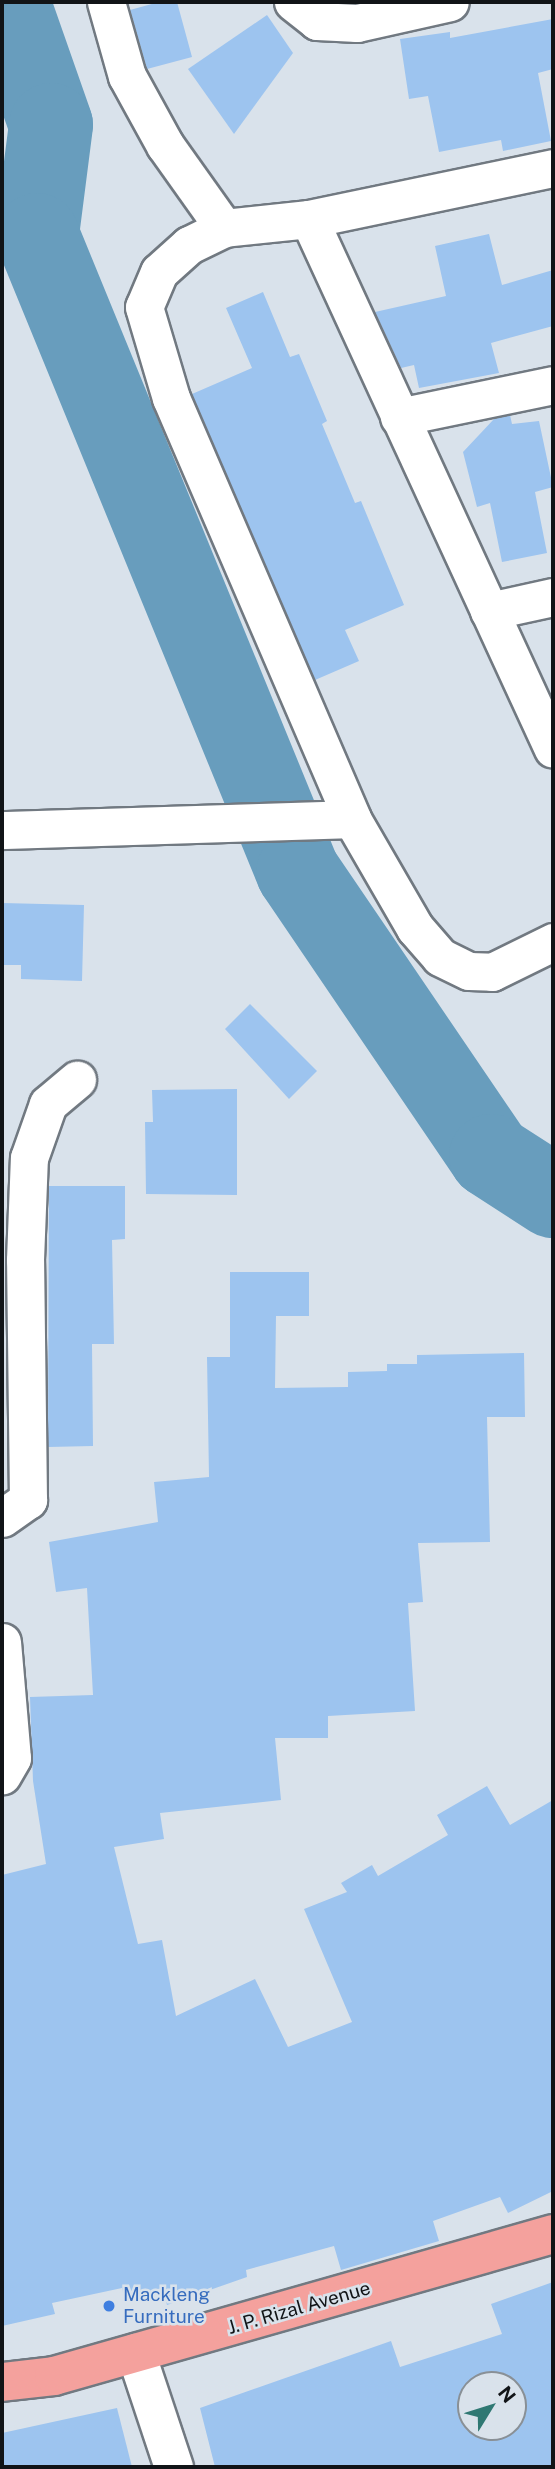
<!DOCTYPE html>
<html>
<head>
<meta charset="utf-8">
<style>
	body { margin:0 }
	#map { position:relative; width:555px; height:2469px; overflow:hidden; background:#d9e2eb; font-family:"Public Sans",sans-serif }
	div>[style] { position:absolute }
	.river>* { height:84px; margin:-42px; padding:0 42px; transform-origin:42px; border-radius:42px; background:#689dbd }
	.building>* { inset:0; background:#9dc4ef }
	.roads { filter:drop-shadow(2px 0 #717981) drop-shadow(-2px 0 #717981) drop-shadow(0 2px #717981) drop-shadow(0 -2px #717981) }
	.minor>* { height:37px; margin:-18.5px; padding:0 18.5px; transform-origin:18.5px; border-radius:18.5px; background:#fff }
	.tertiary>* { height:38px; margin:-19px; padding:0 19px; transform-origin:19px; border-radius:19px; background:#fff }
	.primary>* { height:38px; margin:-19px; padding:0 19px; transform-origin:19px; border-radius:19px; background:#f4a19d }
	.dots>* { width:19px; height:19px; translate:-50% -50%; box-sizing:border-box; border:4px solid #d9e2eb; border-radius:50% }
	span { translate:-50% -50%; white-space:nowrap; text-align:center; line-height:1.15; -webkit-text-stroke:5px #d9e2eb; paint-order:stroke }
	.shop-label { font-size:19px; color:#366cbe }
	.left { translate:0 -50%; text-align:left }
	.street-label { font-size:19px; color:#111417 }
	.frame { position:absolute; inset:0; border:4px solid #111417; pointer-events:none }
	.north { position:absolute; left:457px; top:2371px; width:70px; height:70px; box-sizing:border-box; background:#d9e2eb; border:2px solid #899096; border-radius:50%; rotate:52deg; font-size:19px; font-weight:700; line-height:28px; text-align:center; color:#111417 }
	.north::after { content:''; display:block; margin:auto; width:24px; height:32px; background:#2f7873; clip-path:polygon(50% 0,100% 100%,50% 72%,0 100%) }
</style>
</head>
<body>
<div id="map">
	<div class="river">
		<i style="left:8px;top:2px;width:130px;rotate:70.7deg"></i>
		<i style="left:51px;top:125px;width:111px;rotate:97.3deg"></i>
		<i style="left:37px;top:235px;width:688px;rotate:67.72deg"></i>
		<i style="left:298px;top:872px;width:343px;rotate:55.8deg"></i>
		<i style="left:491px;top:1156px;width:74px;rotate:32.8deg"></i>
	</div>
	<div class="building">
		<i style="clip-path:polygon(159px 2px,177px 2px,192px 57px,147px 69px,130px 10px)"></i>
		<i style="clip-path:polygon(267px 15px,293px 53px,234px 134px,188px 69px)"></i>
		<i style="clip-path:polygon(553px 19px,553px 69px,538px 73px,551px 141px,503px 151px,501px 140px,439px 152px,428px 96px,409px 99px,400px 39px,450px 32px,450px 38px)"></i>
		<i style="clip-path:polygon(489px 234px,502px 285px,553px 270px,553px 326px,491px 343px,499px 373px,419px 388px,414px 365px,401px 368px,375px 312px,446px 296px,435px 246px)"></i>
		<i style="clip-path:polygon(263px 292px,290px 357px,299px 354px,327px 421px,322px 424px,355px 503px,361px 501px,404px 605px,345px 630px,359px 661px,315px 680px,192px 394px,252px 368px,226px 308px)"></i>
		<i style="clip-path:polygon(510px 415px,512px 424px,539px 421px,553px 487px,535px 492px,547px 553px,502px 562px,490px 503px,477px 507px,463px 452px,494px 419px)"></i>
		<i style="clip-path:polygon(2px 903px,84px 905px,82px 981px,21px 979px,21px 965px,2px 965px)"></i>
		<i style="clip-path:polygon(250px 1004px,317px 1071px,289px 1099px,225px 1029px)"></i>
		<i style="clip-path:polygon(237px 1089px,237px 1195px,146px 1194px,145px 1122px,153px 1122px,152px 1090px)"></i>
		<i style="clip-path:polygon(49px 1186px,125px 1186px,125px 1239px,112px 1240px,114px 1344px,92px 1344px,93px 1446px,48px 1447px)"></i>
		<i style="clip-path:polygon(230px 1272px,309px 1272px,309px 1316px,276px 1316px,275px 1388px,348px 1387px,348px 1372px,387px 1371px,387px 1364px,417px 1364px,417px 1355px,524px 1353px,525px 1417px,487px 1417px,490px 1542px,418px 1543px,423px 1602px,408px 1603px,415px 1711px,328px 1716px,328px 1738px,275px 1738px,281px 1800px,160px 1813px,164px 1839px,114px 1847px,138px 1944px,162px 1940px,176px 2016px,255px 1979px,288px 2047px,352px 2022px,304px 1909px,347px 1892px,341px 1883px,372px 1865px,378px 1876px,448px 1835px,437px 1815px,487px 1786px,510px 1825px,553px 1800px,553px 2191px,508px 2213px,500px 2197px,433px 2221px,439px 2241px,341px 2270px,334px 2246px,246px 2270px,247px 2277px,167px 2305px,162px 2288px,124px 2297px,122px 2288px,52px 2303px,55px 2314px,2px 2326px,2px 1875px,46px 1864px,33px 1781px,30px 1697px,93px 1695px,87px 1588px,56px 1592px,49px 1542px,158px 1522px,154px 1482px,209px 1477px,207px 1357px,230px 1357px)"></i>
		<i style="clip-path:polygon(evenodd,553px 2282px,553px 2467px,215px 2467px,200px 2408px,391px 2341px,400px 2367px,502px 2334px,491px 2304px,553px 2282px,471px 2385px,513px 2385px,513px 2427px,471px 2427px,471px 2385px)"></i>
		<i style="clip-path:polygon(117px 2408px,132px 2467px,2px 2467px,2px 2433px)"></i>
	</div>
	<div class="roads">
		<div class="minor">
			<i style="left:106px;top:2px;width:77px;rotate:74.2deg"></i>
			<i style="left:127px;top:76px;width:79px;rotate:61.2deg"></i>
			<i style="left:165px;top:145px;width:102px;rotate:54.6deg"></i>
			<i style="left:293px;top:2px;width:31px;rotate:38deg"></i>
			<i style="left:317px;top:21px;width:40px;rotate:2.9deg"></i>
			<i style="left:357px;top:23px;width:95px;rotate:-12.7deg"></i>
			<i style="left:553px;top:168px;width:249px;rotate:168.2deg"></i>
			<i style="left:309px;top:219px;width:85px;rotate:174deg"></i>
			<i style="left:224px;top:228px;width:39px;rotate:154deg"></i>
			<i style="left:189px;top:245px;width:40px;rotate:138deg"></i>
			<i style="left:159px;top:272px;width:38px;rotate:113deg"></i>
			<i style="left:144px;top:307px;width:95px;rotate:73.5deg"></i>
			<i style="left:171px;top:398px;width:458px;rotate:66.7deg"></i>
			<i style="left:352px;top:819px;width:126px;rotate:60deg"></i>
			<i style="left:415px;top:928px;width:38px;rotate:49deg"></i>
			<i style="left:440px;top:957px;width:32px;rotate:26deg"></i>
			<i style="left:469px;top:971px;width:23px;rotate:2deg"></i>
			<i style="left:492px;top:972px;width:68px;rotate:-26.2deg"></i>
			<i style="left:309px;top:219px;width:583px;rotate:65.28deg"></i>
			<i style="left:399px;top:417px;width:157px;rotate:-11.7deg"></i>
			<i style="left:489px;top:611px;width:66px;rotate:-12.3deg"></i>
			<i style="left:2px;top:830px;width:350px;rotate:-1.8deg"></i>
			<i style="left:2px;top:1518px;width:32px;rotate:-35deg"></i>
			<i style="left:28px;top:1500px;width:240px;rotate:-90.7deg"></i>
			<i style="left:25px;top:1260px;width:102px;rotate:-87.8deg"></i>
			<i style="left:29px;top:1158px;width:57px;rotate:-70.6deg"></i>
			<i style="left:48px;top:1104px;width:38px;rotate:-40deg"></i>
			<i style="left:2px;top:1642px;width:116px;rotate:85.1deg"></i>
			<i style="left:12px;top:1758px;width:20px;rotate:120deg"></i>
		</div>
		<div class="tertiary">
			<i style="left:136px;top:2353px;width:120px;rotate:71.6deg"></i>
		</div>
		<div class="primary">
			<i style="left:2px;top:2382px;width:52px;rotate:-6.6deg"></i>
			<i style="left:54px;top:2376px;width:519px;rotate:-15.88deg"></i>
		</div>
	</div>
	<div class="dots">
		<i style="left:109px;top:2306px;background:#3f7fe0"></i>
	</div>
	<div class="shop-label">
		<span class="left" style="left:123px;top:2306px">Mackleng<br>Furniture</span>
	</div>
	<div class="street-label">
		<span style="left:299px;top:2308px;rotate:-16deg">J. P. Rizal Avenue</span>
	</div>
	<div class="frame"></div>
	<div class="north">N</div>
</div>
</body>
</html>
